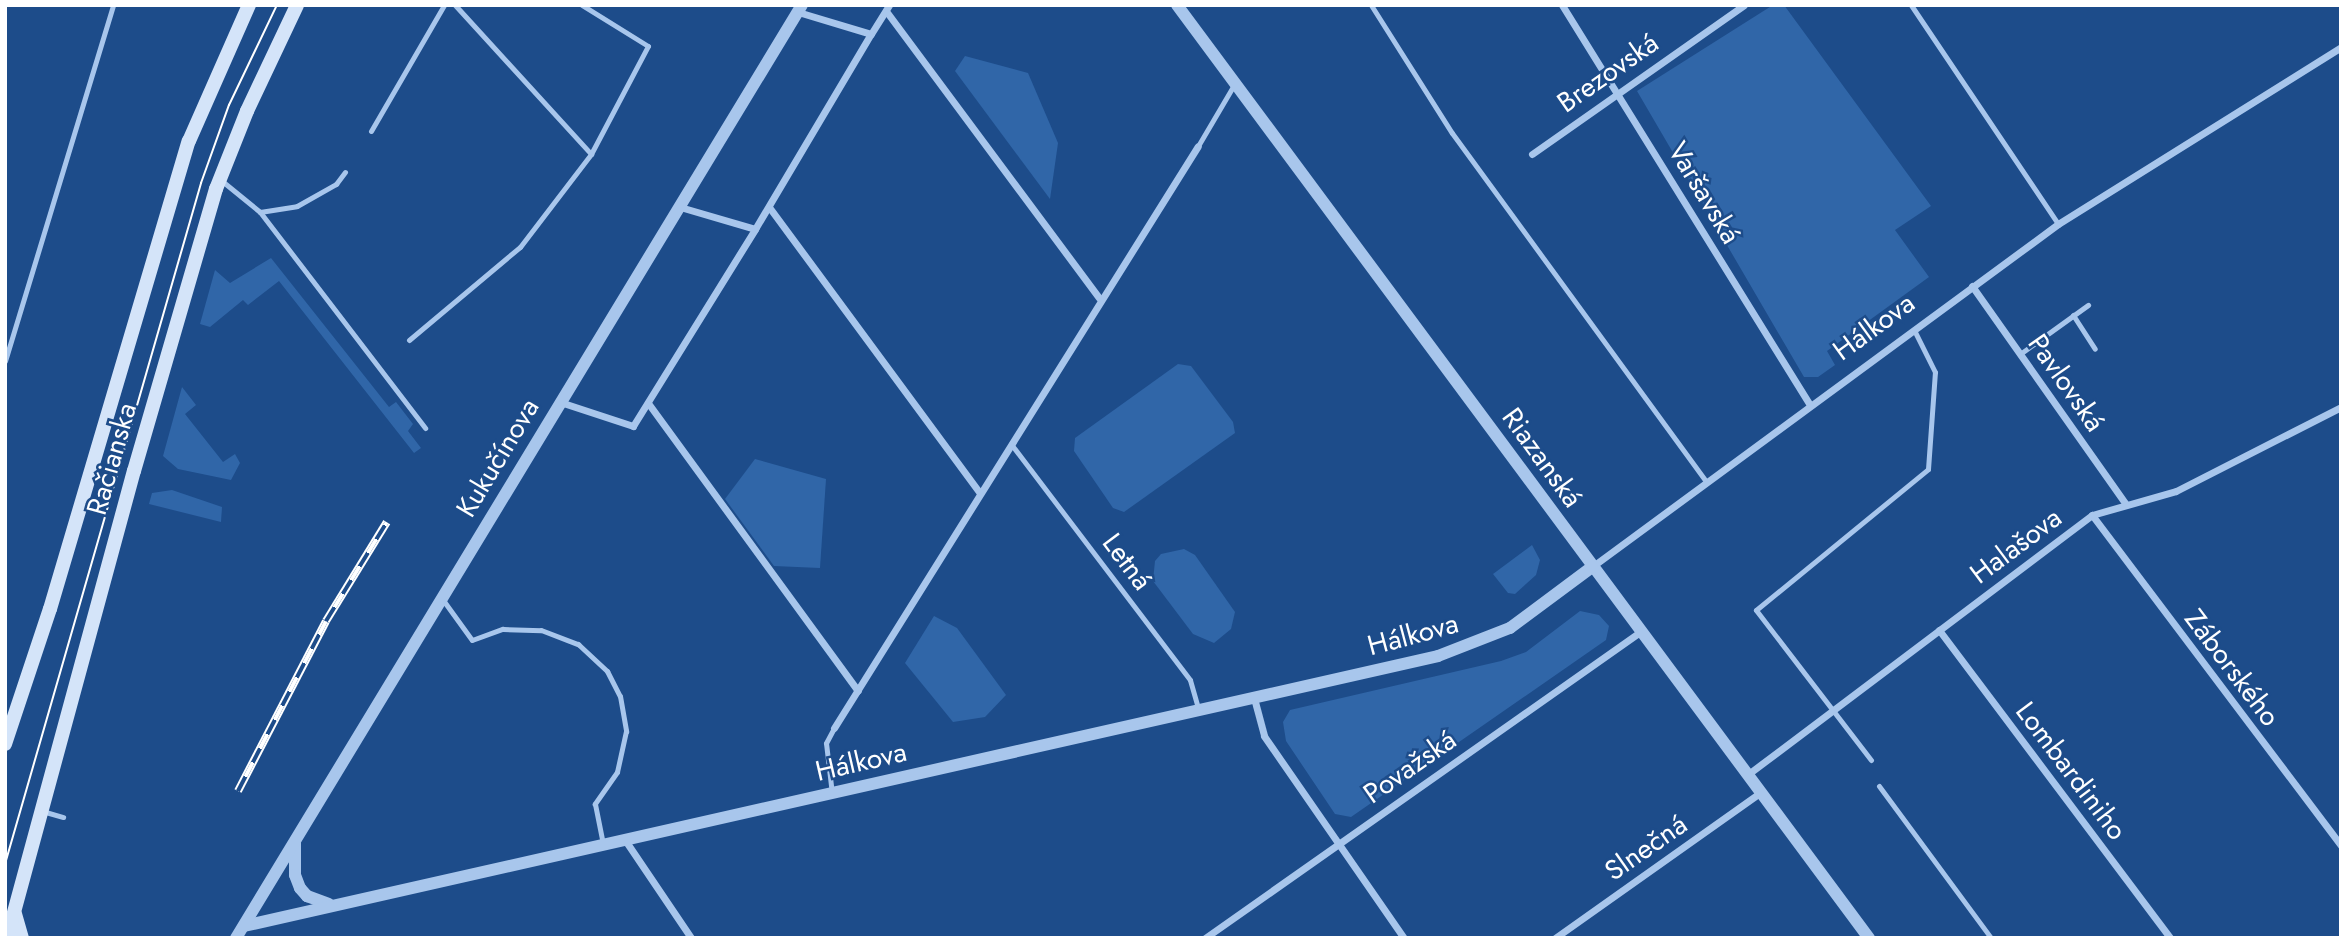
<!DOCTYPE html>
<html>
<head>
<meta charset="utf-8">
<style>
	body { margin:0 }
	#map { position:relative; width:2346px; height:943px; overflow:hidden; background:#1d4c8a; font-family:Jost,sans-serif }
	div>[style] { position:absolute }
	.green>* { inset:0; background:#3066a8 }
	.service>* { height:5px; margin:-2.5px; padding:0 2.5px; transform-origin:2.5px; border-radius:2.5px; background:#a8c6ec }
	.minor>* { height:7px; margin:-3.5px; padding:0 3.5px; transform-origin:3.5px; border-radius:3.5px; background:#a8c6ec }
	.tertiary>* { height:12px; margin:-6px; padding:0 6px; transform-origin:6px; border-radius:6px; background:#a8c6ec }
	.secondary>* { height:14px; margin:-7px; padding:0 7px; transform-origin:7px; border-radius:7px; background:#d4e4f9 }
	.tram>* { height:2px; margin:-1px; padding:0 1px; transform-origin:1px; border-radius:1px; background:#fff }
	.rail>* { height:8px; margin-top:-4px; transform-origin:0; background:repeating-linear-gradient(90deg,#1d4c8a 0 16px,#fff 0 32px); box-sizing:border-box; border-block:2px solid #fff }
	span { translate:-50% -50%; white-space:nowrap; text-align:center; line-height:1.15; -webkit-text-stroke:5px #1d4c8a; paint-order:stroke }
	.street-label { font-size:28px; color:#fff }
	.frame { position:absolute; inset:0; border:7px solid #fff; pointer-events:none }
</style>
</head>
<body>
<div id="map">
	<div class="green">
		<i style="clip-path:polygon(1773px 5px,1784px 5px,1931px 206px,1895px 230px,1929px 277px,1827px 351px,1835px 365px,1818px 377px,1804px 377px,1637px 91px)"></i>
		<i style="clip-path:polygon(965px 56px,1028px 73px,1058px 143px,1050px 199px,955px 71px)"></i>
		<i style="clip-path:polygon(271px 258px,389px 407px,396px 402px,413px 424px,408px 431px,421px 448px,414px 453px,279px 281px,248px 305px,243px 300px,210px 327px,200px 324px,215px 270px,230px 283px)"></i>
		<i style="clip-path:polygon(1178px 364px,1191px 366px,1233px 422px,1235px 433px,1124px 512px,1113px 508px,1074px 451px,1075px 438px)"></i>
		<i style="clip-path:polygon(182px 387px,196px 405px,185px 414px,223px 462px,235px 454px,240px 463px,231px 480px,178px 469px,163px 456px)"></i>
		<i style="clip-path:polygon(755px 459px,826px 479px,820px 568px,774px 566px,725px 499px)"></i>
		<i style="clip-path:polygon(172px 490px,222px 507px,221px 522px,149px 504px,152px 493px)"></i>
		<i style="clip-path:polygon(1532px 545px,1540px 560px,1536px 575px,1515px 594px,1508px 593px,1493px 574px)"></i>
		<i style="clip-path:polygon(1184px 549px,1195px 555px,1235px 612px,1231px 629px,1214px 643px,1193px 634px,1153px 581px,1155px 561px,1161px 554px)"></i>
		<i style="clip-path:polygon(1580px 611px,1599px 615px,1609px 626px,1606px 640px,1351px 817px,1335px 814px,1286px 741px,1283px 722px,1290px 710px,1501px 661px,1526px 652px)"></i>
		<i style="clip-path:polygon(934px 616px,957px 628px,1006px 695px,985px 717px,953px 722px,905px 663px)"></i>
	</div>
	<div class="service">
		<i style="left:455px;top:5px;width:202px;rotate:47.6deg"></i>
		<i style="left:1371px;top:5px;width:151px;rotate:57.7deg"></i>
		<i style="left:1452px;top:133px;width:431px;rotate:53.9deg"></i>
		<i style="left:1911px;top:5px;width:264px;rotate:56.1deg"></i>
		<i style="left:371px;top:131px;width:146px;rotate:-59.9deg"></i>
		<i style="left:1198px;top:146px;width:71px;rotate:-59.5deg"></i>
		<i style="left:222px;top:181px;width:49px;rotate:39.2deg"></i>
		<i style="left:260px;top:212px;width:272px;rotate:52.6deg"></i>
		<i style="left:260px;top:212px;width:37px;rotate:-9deg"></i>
		<i style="left:297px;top:206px;width:45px;rotate:-29.4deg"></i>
		<i style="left:336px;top:184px;width:15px;rotate:-53deg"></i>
		<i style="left:2073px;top:315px;width:40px;rotate:57.1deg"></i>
		<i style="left:409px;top:340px;width:145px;rotate:-40deg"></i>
		<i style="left:520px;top:247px;width:117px;rotate:-52.6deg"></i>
		<i style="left:591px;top:154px;width:122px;rotate:-62.2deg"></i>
		<i style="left:648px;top:46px;width:78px;rotate:-148.2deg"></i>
		<i style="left:2020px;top:354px;width:84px;rotate:-35.8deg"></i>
		<i style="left:5px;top:361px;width:372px;rotate:-73.1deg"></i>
		<i style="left:1011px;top:444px;width:296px;rotate:52.8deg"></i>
		<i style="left:1190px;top:680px;width:29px;rotate:74deg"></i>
		<i style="left:443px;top:600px;width:49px;rotate:54.1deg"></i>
		<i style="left:472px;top:640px;width:33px;rotate:-20deg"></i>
		<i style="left:503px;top:629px;width:38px;rotate:2deg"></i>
		<i style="left:541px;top:630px;width:40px;rotate:21deg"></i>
		<i style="left:578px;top:644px;width:40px;rotate:43deg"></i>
		<i style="left:607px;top:671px;width:28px;rotate:63deg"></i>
		<i style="left:620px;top:696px;width:36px;rotate:80deg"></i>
		<i style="left:626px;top:731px;width:42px;rotate:102.4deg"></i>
		<i style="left:617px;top:772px;width:39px;rotate:125deg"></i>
		<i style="left:595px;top:804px;width:41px;rotate:78.7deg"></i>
		<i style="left:1871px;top:760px;width:189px;rotate:-127.5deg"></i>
		<i style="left:1756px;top:610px;width:222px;rotate:-39.3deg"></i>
		<i style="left:1928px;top:469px;width:97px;rotate:-85.9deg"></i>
		<i style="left:1935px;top:372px;width:47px;rotate:-116.6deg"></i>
		<i style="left:1879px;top:786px;width:189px;rotate:53.6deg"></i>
		<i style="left:832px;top:794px;width:51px;rotate:-96.7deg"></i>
		<i style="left:826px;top:743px;width:17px;rotate:-62deg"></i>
		<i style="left:42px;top:811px;width:22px;rotate:16deg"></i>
	</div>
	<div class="minor">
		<i style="left:1562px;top:5px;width:469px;rotate:58.2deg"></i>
		<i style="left:886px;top:11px;width:357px;rotate:53.4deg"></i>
		<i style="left:798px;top:12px;width:76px;rotate:16.8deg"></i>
		<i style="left:871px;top:34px;width:34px;rotate:-58deg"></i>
		<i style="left:1532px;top:154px;width:259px;rotate:-35.1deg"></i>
		<i style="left:680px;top:207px;width:78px;rotate:16.3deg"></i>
		<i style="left:755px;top:229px;width:227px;rotate:-59.3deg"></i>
		<i style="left:769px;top:207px;width:355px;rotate:53.6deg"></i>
		<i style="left:1972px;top:286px;width:267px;rotate:54.8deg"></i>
		<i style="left:560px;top:402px;width:77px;rotate:18.2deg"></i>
		<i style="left:633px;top:426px;width:232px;rotate:-58.2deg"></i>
		<i style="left:648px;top:403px;width:356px;rotate:53.9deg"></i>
		<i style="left:2092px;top:515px;width:414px;rotate:53deg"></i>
		<i style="left:1593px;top:566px;width:577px;rotate:-36.33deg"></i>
		<i style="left:2058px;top:224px;width:334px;rotate:-32deg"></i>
		<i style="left:1939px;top:630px;width:385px;rotate:53.1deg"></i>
		<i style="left:1254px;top:698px;width:39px;rotate:75deg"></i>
		<i style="left:1264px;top:736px;width:246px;rotate:55.3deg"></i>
		<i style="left:834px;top:728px;width:686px;rotate:-57.98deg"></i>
		<i style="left:1747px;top:775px;width:432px;rotate:-37deg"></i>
		<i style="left:2092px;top:515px;width:87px;rotate:-15.9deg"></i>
		<i style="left:2176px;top:491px;width:185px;rotate:-27deg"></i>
		<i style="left:625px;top:840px;width:118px;rotate:56deg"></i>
		<i style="left:1205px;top:938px;width:532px;rotate:-35.12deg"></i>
		<i style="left:1555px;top:938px;width:251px;rotate:-35.3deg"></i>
	</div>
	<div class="tertiary">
		<i style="left:1177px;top:5px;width:1162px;rotate:53.44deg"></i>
		<i style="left:295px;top:843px;width:32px;rotate:90deg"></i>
		<i style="left:295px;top:875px;width:14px;rotate:69deg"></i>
		<i style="left:300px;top:888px;width:11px;rotate:49deg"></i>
		<i style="left:307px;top:896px;width:23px;rotate:20deg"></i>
		<i style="left:244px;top:926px;width:1224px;rotate:-12.74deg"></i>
		<i style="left:1438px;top:656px;width:77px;rotate:-21.3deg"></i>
		<i style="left:1510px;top:628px;width:102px;rotate:-36.6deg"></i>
		<i style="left:236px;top:938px;width:1091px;rotate:-58.76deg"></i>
	</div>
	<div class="secondary">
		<i style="left:5px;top:744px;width:142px;rotate:-71.6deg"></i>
		<i style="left:50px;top:609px;width:488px;rotate:-73.5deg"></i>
		<i style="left:189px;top:141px;width:149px;rotate:-66.2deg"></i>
		<i style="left:15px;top:914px;width:25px;rotate:74deg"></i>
		<i style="left:7px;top:938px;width:484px;rotate:-74.8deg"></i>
		<i style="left:134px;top:471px;width:294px;rotate:-73.8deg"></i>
		<i style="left:216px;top:189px;width:84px;rotate:-68.3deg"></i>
		<i style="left:247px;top:111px;width:117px;rotate:-64.7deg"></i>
	</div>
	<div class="tram">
		<i style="left:5px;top:864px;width:709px;rotate:-73.94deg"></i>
		<i style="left:201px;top:183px;width:83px;rotate:-70.3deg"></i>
		<i style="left:229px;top:105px;width:111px;rotate:-64.4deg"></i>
	</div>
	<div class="rail">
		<i style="left:238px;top:791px;width:191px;rotate:-62.6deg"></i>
		<i style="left:326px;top:621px;width:116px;rotate:-58.4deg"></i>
	</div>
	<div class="street-label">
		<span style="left:1608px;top:73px;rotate:-35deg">Brezovská</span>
		<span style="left:1704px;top:193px;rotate:59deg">Varšavská</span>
		<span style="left:1874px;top:327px;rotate:-36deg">Hálkova</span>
		<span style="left:2066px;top:383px;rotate:55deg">Pavlovská</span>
		<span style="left:498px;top:458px;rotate:-59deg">Kukučínova</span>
		<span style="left:1542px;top:458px;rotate:54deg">Riazanská</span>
		<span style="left:112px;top:459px;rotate:-74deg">Račianska</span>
		<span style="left:2016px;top:546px;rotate:-37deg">Halašova</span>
		<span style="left:1127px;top:562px;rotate:53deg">Letná</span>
		<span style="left:1413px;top:635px;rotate:-15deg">Hálkova</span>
		<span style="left:2232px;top:668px;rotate:53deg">Záborského</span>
		<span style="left:861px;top:762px;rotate:-13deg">Hálkova</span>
		<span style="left:1410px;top:767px;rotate:-35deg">Považská</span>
		<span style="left:2071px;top:771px;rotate:53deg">Lombardiniho</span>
		<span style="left:1646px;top:848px;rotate:-35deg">Slnečná</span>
	</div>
	<div class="frame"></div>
</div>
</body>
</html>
